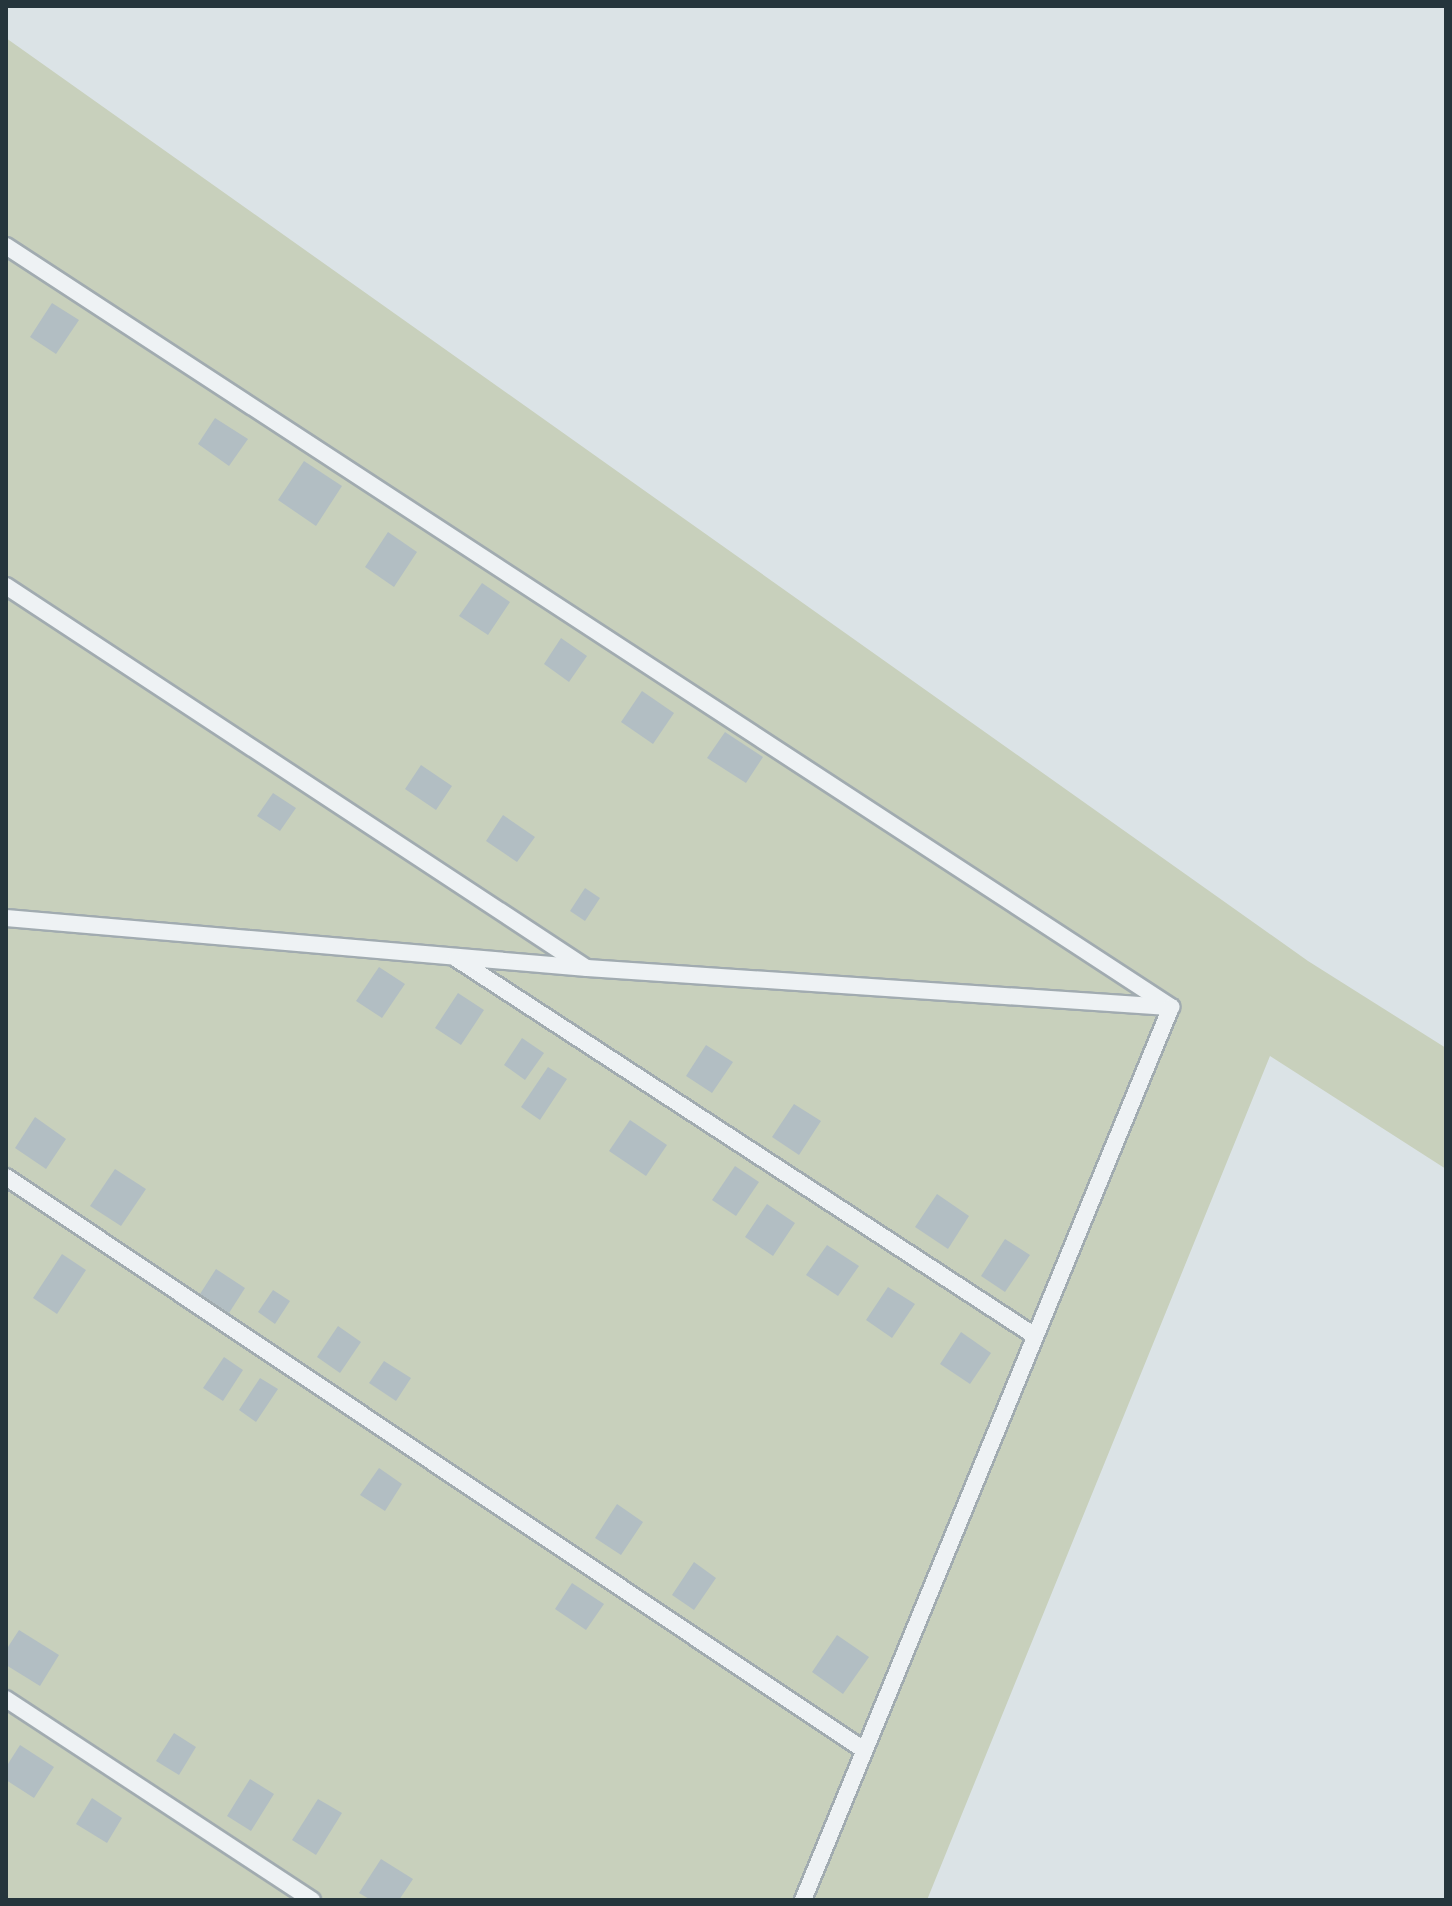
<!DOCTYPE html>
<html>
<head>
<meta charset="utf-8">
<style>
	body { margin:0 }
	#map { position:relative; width:1452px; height:1906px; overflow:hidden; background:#dbe3e6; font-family:Mulish,sans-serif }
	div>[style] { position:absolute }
	.green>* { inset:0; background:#c8d0bc }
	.building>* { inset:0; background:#b2bec3 }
	.roads { filter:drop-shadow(2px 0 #a1abb0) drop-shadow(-2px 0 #a1abb0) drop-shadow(0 2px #a1abb0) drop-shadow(0 -2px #a1abb0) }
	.lane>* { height:16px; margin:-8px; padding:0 8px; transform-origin:8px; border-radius:8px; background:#eef2f4 }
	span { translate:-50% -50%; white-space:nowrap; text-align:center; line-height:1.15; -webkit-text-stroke:6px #eaf2f4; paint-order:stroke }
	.frame { position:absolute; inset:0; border:8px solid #25353c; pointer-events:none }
</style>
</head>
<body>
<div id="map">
	<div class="green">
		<i style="clip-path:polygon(6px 38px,1308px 961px,1446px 1048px,1446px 1169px,1270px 1056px,927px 1900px,6px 1900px)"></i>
	</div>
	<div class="building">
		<i style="clip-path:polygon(52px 303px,79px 320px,56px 354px,30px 337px)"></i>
		<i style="clip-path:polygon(215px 418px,248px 439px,229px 466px,198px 444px)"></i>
		<i style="clip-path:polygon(304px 461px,342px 486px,316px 526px,278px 500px)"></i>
		<i style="clip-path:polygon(388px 532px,417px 552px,394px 587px,365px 567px)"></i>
		<i style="clip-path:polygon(482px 583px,510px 602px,488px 635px,459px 616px)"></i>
		<i style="clip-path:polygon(561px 638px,587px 656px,569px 682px,544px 664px)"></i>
		<i style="clip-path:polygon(642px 691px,674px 713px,653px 744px,621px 722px)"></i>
		<i style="clip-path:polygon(725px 732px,763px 757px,746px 783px,707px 758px)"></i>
		<i style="clip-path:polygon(421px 765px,452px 786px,436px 810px,405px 789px)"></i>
		<i style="clip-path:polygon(273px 793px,296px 808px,280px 831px,257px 816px)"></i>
		<i style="clip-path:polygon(503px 815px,535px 837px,517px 862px,486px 841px)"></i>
		<i style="clip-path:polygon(585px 888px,600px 898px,585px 921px,570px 911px)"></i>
		<i style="clip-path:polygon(379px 967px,405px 984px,382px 1018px,356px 1001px)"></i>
		<i style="clip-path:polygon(458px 993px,484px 1010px,461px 1045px,435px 1028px)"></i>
		<i style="clip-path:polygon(522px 1038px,544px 1053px,525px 1080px,504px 1065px)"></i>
		<i style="clip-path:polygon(706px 1045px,733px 1062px,712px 1093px,686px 1076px)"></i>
		<i style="clip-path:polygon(548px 1067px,567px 1079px,540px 1120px,521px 1107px)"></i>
		<i style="clip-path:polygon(794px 1104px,821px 1121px,799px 1155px,772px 1137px)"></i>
		<i style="clip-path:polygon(35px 1117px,66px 1139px,46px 1169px,15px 1148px)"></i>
		<i style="clip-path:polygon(630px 1120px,667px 1145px,646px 1176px,609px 1151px)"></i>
		<i style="clip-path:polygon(735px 1166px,759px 1182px,736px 1216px,712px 1200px)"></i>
		<i style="clip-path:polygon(115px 1169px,146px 1189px,121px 1226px,90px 1206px)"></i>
		<i style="clip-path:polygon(937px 1194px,969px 1216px,948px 1249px,915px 1227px)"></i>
		<i style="clip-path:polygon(767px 1204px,795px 1223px,773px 1256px,745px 1237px)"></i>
		<i style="clip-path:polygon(1005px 1239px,1030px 1255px,1005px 1292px,981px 1276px)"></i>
		<i style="clip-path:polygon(827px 1245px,859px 1266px,838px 1296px,806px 1275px)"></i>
		<i style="clip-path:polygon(62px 1254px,86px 1270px,57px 1314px,33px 1298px)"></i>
		<i style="clip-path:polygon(216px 1269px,245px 1288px,229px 1313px,200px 1294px)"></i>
		<i style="clip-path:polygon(888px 1287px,915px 1304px,892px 1338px,866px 1320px)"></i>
		<i style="clip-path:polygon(273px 1290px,290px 1301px,275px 1324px,258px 1312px)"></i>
		<i style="clip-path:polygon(338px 1326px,361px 1342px,340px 1373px,317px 1357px)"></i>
		<i style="clip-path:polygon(961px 1332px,991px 1353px,970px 1384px,940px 1364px)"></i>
		<i style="clip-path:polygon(224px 1357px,243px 1370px,223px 1401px,203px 1388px)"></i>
		<i style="clip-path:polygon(384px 1361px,411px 1378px,396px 1401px,369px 1383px)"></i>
		<i style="clip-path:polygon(260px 1378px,278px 1389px,256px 1422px,239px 1410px)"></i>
		<i style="clip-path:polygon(379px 1468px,402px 1484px,385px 1511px,360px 1495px)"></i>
		<i style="clip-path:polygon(617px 1504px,643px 1522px,621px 1555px,595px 1538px)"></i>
		<i style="clip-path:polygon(694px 1562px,716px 1578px,694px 1610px,672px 1595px)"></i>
		<i style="clip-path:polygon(572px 1583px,604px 1604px,586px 1630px,555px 1609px)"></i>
		<i style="clip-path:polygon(19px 1630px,59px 1655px,40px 1686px,6px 1665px,6px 1650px)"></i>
		<i style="clip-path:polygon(837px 1635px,869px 1657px,843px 1694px,812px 1672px)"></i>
		<i style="clip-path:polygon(174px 1733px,196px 1747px,179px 1775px,156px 1761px)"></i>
		<i style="clip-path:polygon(20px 1745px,54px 1767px,34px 1798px,6px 1780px,6px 1767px)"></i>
		<i style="clip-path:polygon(250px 1779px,274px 1794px,251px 1831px,227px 1816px)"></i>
		<i style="clip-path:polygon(92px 1798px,122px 1818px,107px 1843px,76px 1824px)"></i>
		<i style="clip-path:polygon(318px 1799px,342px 1813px,316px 1855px,292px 1840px)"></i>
		<i style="clip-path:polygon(381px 1859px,413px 1879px,399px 1900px,371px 1900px,359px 1893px)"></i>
	</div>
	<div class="roads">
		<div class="lane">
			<i style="left:6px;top:246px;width:1392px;rotate:33.15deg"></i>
			<i style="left:6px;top:586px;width:693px;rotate:33.35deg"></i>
			<i style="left:6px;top:918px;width:583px;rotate:4.92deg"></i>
			<i style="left:587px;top:968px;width:583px;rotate:3.83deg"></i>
			<i style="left:457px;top:959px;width:690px;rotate:33.11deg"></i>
			<i style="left:6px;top:1177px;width:1032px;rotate:33.74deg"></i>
			<i style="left:6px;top:1699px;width:366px;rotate:33.3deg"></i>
			<i style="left:803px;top:1900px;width:966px;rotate:-67.6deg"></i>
		</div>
	</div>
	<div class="frame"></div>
</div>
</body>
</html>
